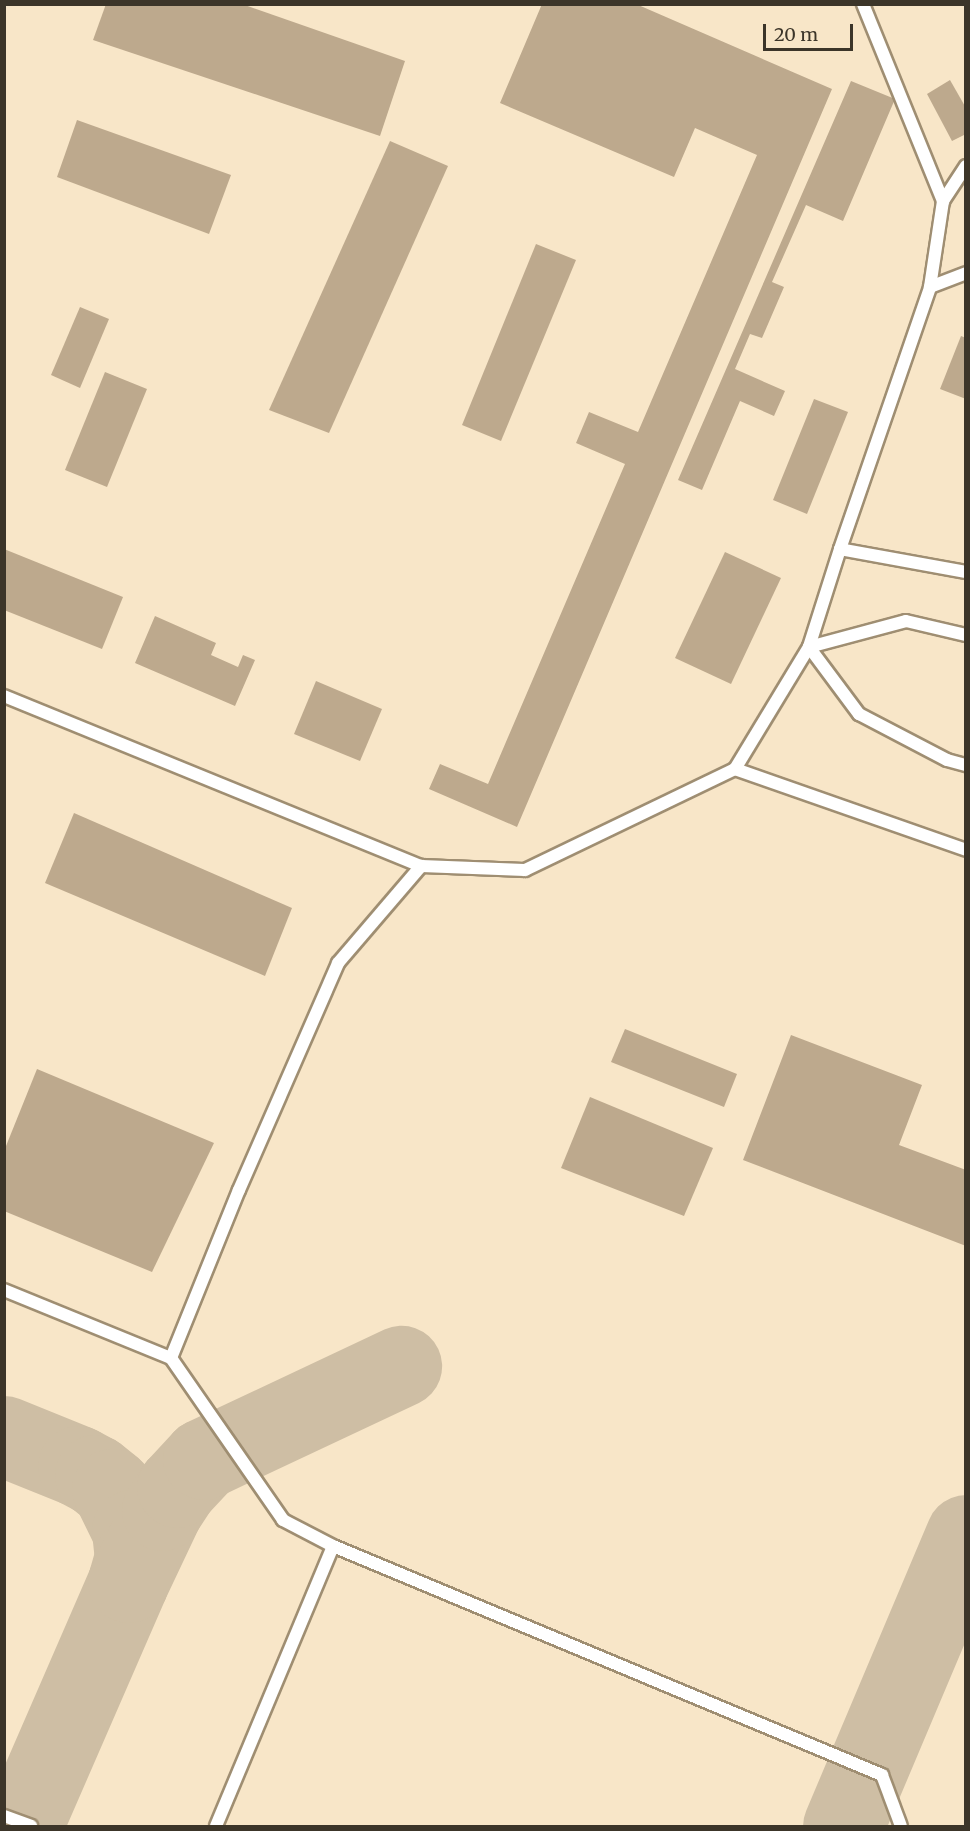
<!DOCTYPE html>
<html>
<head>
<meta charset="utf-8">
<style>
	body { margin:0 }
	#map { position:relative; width:970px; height:1831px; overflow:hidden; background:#f8e6c8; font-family:Merriweather,serif }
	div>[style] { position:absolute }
	.taxiway>* { height:81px; margin:-40.5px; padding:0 40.5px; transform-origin:40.5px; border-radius:40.5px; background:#cebea4 }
	.building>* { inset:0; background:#bda98d }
	.roads { filter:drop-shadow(2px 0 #9f8e72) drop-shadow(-2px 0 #9f8e72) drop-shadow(0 2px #9f8e72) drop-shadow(0 -2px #9f8e72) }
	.service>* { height:12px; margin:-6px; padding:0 6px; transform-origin:6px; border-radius:6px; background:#fff }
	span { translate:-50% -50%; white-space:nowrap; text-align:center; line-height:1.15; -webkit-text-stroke:6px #f8e6c8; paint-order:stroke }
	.frame { position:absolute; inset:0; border:6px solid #3c3529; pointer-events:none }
	.scale { position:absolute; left:763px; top:24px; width:90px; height:27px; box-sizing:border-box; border:3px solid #3c3529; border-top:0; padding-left:8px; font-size:18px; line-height:21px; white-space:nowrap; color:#3c3529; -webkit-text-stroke:4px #f8e6c8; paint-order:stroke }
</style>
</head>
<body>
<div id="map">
	<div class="taxiway">
		<i style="left:4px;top:1436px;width:80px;rotate:22.1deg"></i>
		<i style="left:78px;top:1466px;width:19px;rotate:28deg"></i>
		<i style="left:95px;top:1475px;width:22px;rotate:39deg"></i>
		<i style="left:112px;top:1489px;width:46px;rotate:64deg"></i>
		<i style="left:132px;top:1530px;width:27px;rotate:84deg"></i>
		<i style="left:135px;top:1557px;width:26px;rotate:106deg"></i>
		<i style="left:128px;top:1582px;width:266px;rotate:113.5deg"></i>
		<i style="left:128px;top:1582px;width:80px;rotate:-64.7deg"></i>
		<i style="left:162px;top:1510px;width:27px;rotate:-57deg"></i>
		<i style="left:177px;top:1487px;width:38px;rotate:-47deg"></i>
		<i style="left:203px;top:1459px;width:219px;rotate:-25.2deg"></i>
		<i style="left:843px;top:1826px;width:316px;rotate:-67.1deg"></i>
	</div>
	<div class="building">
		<i style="clip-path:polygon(106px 4px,242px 4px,405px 61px,380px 136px,93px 40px)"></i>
		<i style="clip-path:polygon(542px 4px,636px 4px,832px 89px,517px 827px,429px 789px,440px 764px,488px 784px,625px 464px,576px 443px,589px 412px,638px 432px,757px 155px,695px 128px,674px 177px,500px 103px)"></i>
		<i style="clip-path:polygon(950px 80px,966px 108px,966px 134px,952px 141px,927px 94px)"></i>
		<i style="clip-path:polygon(851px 81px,895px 99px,843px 221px,806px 205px,772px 282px,784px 287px,762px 338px,750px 334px,735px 369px,785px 391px,774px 416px,740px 401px,702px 490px,678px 480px)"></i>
		<i style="clip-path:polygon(77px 120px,231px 175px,209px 234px,57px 177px)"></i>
		<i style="clip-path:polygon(390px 141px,448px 166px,329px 433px,269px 410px)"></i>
		<i style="clip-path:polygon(536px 244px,576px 260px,501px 441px,462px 425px)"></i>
		<i style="clip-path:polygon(80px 307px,109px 319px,80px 388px,51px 375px)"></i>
		<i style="clip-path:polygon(961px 336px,966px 338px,966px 399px,940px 389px)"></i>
		<i style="clip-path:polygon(105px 372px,147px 389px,107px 487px,65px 470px)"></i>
		<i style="clip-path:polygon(814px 399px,848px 412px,807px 514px,773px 500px)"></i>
		<i style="clip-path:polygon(4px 549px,123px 597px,102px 649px,4px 610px)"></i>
		<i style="clip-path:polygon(725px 552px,781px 578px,731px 684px,675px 658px)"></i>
		<i style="clip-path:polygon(155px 616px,216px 643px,211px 655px,238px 667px,243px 655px,255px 660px,235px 706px,135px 663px)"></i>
		<i style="clip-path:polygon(316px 681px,382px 709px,360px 761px,294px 734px)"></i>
		<i style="clip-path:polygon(74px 813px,292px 908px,265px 976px,45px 883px)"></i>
		<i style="clip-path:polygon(625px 1029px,737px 1074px,724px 1107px,611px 1062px)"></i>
		<i style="clip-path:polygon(791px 1035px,922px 1085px,899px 1145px,966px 1170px,966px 1246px,743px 1160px)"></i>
		<i style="clip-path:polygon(37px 1069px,214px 1143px,152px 1272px,4px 1211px,4px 1151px)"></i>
		<i style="clip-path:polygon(590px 1097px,713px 1148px,684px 1216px,561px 1168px)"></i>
	</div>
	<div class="roads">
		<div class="service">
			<i style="left:863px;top:4px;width:213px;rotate:67.9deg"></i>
			<i style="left:930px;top:287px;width:39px;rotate:-21deg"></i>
			<i style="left:840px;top:549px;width:277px;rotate:-71deg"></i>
			<i style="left:930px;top:287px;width:87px;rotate:-81.4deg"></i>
			<i style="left:943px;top:201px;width:42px;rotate:-56.7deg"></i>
			<i style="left:966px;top:572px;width:128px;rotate:-169.7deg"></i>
			<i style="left:840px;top:549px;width:103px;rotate:107.6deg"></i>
			<i style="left:809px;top:647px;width:84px;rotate:53.3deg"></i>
			<i style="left:859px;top:714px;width:99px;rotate:27.6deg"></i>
			<i style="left:947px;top:760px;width:20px;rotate:15deg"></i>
			<i style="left:4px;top:696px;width:450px;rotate:22.2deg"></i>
			<i style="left:421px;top:866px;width:104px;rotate:2.2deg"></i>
			<i style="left:525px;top:870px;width:233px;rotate:-25.7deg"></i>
			<i style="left:735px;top:769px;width:143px;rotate:-58.8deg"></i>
			<i style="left:809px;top:647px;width:100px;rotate:-15deg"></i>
			<i style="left:906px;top:621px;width:62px;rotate:13.1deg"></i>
			<i style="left:735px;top:769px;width:245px;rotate:19.3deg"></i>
			<i style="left:4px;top:1290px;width:180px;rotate:22.2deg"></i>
			<i style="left:171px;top:1358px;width:197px;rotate:55.3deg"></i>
			<i style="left:283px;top:1520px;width:56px;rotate:27.5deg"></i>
			<i style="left:333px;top:1546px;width:595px;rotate:22.64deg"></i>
			<i style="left:882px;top:1775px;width:54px;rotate:69.6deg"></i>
			<i style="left:171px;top:1358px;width:181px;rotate:-68deg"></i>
			<i style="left:239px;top:1190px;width:248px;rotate:-66.4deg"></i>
			<i style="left:338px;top:963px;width:128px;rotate:-49.4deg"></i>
			<i style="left:4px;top:1816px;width:29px;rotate:20deg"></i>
			<i style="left:216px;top:1826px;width:303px;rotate:-67.3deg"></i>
		</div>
	</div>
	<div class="frame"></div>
	<div class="scale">20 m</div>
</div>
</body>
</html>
